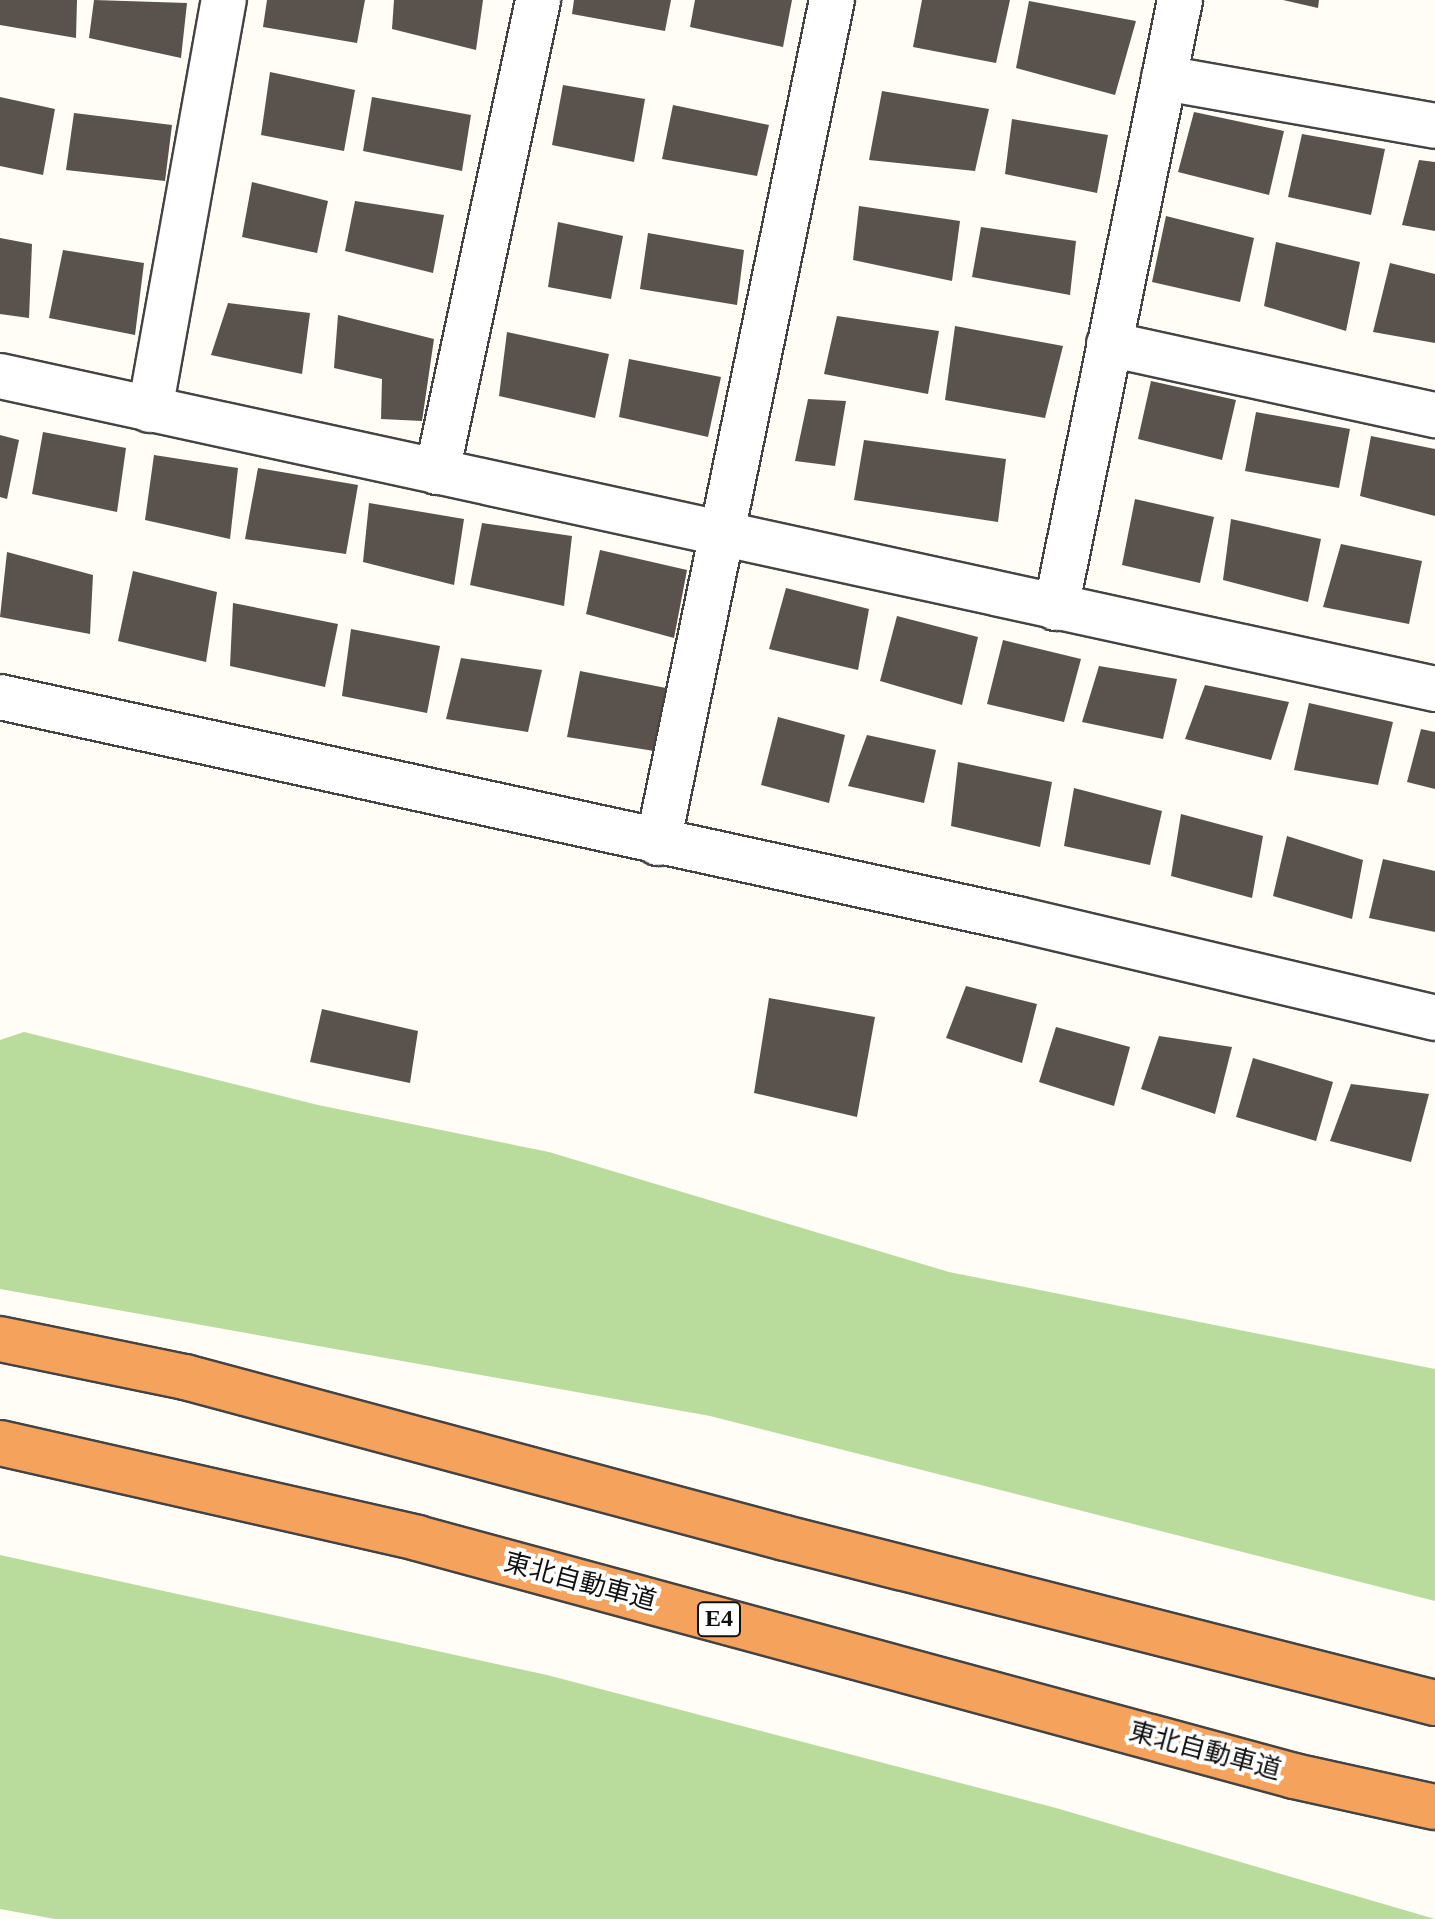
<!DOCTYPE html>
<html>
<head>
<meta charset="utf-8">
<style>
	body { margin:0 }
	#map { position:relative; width:1435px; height:1919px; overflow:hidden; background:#fffdf5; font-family:"Times New Roman","Noto Sans JP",serif }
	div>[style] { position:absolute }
	.forest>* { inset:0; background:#b9dc9c }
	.building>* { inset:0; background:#5a524d }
	.roads { filter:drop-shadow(2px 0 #444) drop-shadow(-2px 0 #444) drop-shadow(0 2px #444) drop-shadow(0 -2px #444) }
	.minor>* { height:44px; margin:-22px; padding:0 22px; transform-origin:22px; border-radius:22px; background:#fff }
	.motorway>* { height:44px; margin:-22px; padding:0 22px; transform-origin:22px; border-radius:22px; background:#f5a25d }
	span { translate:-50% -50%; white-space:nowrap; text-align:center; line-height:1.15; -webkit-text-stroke:8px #fff; paint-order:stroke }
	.shield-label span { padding:2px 6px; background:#fff; border:2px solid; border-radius:6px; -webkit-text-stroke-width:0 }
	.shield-label { font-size:24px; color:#111; font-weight:700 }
	.street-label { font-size:26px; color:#111 }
</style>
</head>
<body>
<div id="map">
	<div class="forest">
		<i style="clip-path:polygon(24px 1032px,318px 1105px,549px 1152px,949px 1272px,1435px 1369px,1435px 1601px,710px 1416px,0 1289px,0 1040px)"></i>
		<i style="clip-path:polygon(0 1555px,547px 1675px,1056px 1808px,1435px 1919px,55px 1919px,0 1909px)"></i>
	</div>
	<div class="building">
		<i style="clip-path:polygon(0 0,77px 0,76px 38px,0 25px)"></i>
		<i style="clip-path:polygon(94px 0,187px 3px,181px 58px,89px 38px)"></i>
		<i style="clip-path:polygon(267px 0,365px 0,357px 43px,263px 27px)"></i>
		<i style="clip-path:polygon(394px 0,483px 0,476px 50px,392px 29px)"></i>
		<i style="clip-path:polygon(574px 0,671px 0,665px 31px,572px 14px)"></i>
		<i style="clip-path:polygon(695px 0,792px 0,783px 47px,690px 27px)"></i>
		<i style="clip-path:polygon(922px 0,1010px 0,996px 63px,913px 47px)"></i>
		<i style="clip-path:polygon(1283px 0,1319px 0,1318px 8px)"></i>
		<i style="clip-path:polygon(1029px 1px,1136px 21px,1115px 95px,1016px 68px)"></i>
		<i style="clip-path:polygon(270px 72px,355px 90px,344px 151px,261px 135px)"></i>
		<i style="clip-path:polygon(563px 85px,645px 99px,634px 162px,552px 145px)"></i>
		<i style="clip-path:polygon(882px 91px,989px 109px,975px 171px,869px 160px)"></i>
		<i style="clip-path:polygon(0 97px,55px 109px,43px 175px,0 166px)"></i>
		<i style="clip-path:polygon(372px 97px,471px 115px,462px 171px,363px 151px)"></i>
		<i style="clip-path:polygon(673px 105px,769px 125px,757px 176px,662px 159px)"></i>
		<i style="clip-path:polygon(1194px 112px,1284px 131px,1269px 195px,1178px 172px)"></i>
		<i style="clip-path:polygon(74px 113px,172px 125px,165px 181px,66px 170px)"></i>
		<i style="clip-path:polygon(1012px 119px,1108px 135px,1097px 193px,1005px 174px)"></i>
		<i style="clip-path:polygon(1302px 134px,1385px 149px,1371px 215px,1288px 197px)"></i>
		<i style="clip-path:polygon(1419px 160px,1435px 162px,1435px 231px,1402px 225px)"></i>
		<i style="clip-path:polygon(252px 182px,328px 201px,317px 253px,242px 237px)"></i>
		<i style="clip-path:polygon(355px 201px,444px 215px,433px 273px,345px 251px)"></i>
		<i style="clip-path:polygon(859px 206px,960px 221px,952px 281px,853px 260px)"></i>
		<i style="clip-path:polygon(1166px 216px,1254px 238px,1240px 302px,1152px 282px)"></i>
		<i style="clip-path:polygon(558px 222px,623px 236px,611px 299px,548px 287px)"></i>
		<i style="clip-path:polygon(981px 227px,1076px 241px,1070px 295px,972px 277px)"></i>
		<i style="clip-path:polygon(648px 233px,744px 250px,737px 305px,640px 289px)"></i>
		<i style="clip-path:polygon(0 238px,32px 244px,29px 318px,0 314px)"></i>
		<i style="clip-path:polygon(1276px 242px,1360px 262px,1346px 331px,1264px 306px)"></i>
		<i style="clip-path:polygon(63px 250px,144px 263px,135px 335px,49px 318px)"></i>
		<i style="clip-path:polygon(1390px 263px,1435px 274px,1435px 343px,1373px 332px)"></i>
		<i style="clip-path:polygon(228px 303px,310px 313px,302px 374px,211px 355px)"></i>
		<i style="clip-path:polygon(338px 315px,434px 339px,422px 421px,381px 419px,382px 379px,334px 368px)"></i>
		<i style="clip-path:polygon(837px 316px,939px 331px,928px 394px,824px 374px)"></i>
		<i style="clip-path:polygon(955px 326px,1063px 346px,1045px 418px,945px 400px)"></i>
		<i style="clip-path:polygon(507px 332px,609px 354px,595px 418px,499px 396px)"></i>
		<i style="clip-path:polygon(629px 359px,721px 377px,708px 437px,619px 417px)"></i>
		<i style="clip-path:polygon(1151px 381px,1236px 400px,1222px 460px,1138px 439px)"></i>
		<i style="clip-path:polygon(808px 399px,846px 401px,835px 466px,795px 461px)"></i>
		<i style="clip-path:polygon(1256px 412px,1350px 429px,1339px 488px,1245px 471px)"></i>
		<i style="clip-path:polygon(43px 432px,126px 448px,117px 512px,32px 494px)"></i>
		<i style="clip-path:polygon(0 435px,19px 440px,7px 499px,0 497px)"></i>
		<i style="clip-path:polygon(1371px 436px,1435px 449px,1435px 516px,1360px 496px)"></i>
		<i style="clip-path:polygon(864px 440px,1006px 459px,998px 522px,854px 500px)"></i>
		<i style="clip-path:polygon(154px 455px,238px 468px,230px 539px,145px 520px)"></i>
		<i style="clip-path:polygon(258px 468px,358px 485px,346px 554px,245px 539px)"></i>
		<i style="clip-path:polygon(1135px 499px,1214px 517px,1200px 583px,1122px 565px)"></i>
		<i style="clip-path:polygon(369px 503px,464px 519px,454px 585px,363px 562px)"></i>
		<i style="clip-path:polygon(1231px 519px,1321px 539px,1308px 602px,1223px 580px)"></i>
		<i style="clip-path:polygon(482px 523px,572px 536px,564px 606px,470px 585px)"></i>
		<i style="clip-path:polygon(1341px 544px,1422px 561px,1409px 624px,1323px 607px)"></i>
		<i style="clip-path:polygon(600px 550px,687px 570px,674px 638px,586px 614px)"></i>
		<i style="clip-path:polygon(7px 552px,93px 575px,90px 634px,0 617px)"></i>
		<i style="clip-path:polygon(133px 571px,217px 592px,206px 662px,118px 641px)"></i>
		<i style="clip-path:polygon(786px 588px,869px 609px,858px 670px,769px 649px)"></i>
		<i style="clip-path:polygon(233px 603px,338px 624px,325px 687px,230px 666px)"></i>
		<i style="clip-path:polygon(897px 616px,978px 637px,962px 705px,880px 681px)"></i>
		<i style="clip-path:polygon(351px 629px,440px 646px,427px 713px,342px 696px)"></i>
		<i style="clip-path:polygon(1003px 640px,1081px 659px,1064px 722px,987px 704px)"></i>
		<i style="clip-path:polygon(461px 658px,542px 670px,528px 732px,446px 719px)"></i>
		<i style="clip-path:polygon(1099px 666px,1177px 679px,1163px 739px,1082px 722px)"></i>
		<i style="clip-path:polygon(580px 671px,666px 688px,654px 751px,567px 737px)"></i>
		<i style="clip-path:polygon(1205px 685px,1289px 702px,1271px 760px,1185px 739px)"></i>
		<i style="clip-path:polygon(1309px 703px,1393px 722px,1378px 785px,1294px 770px)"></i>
		<i style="clip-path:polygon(778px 717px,845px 735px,829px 803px,761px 785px)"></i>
		<i style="clip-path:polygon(1421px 729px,1435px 732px,1435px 789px,1407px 782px)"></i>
		<i style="clip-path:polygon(867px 735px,936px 750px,924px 803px,848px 786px)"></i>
		<i style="clip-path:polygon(958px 762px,1052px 782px,1040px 847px,951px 826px)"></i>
		<i style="clip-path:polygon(1074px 788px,1162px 811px,1150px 865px,1064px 846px)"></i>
		<i style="clip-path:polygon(1181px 814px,1263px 836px,1252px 898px,1171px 876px)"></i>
		<i style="clip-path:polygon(1287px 836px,1363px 860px,1352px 919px,1273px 896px)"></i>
		<i style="clip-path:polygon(1383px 859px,1435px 871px,1435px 932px,1369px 918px)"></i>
		<i style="clip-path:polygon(966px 986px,1037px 1004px,1022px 1063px,946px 1038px)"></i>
		<i style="clip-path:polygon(769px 998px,875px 1017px,857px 1117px,754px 1093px)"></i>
		<i style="clip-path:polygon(322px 1009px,418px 1031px,410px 1083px,310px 1062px)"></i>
		<i style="clip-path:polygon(1056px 1027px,1130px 1047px,1114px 1106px,1039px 1082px)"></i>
		<i style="clip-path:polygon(1159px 1036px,1232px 1047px,1215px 1114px,1141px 1089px)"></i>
		<i style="clip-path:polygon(1253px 1058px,1333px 1082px,1316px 1141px,1236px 1117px)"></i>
		<i style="clip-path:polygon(1351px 1084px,1429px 1094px,1411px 1162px,1330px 1141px)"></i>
	</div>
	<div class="roads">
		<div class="minor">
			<i style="left:1164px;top:78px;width:275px;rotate:10deg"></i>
			<i style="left:1109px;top:344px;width:334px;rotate:12.3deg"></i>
			<i style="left:0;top:376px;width:1469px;rotate:12.3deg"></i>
			<i style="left:150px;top:410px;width:417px;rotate:-79.8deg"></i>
			<i style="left:437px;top:472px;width:483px;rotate:-77.9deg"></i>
			<i style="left:1056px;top:608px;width:621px;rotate:-78.47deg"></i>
			<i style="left:0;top:697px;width:1041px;rotate:12.31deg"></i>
			<i style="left:1017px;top:919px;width:430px;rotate:13.3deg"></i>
			<i style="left:658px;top:843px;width:861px;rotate:-78.34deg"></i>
		</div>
		<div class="motorway">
			<i style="left:0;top:1339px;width:189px;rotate:11.6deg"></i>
			<i style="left:185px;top:1377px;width:621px;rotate:15.02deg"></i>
			<i style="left:785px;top:1538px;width:671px;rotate:14.24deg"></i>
			<i style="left:0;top:1443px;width:428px;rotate:12.8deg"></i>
			<i style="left:417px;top:1538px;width:909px;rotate:15.18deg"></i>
			<i style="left:1294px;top:1776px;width:144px;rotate:12.4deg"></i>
		</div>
	</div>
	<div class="shield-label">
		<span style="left:719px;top:1619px">E4</span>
	</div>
	<div class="street-label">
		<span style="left:580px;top:1582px;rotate:15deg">東北自動車道</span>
		<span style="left:1205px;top:1751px;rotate:15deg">東北自動車道</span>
	</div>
</div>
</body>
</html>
